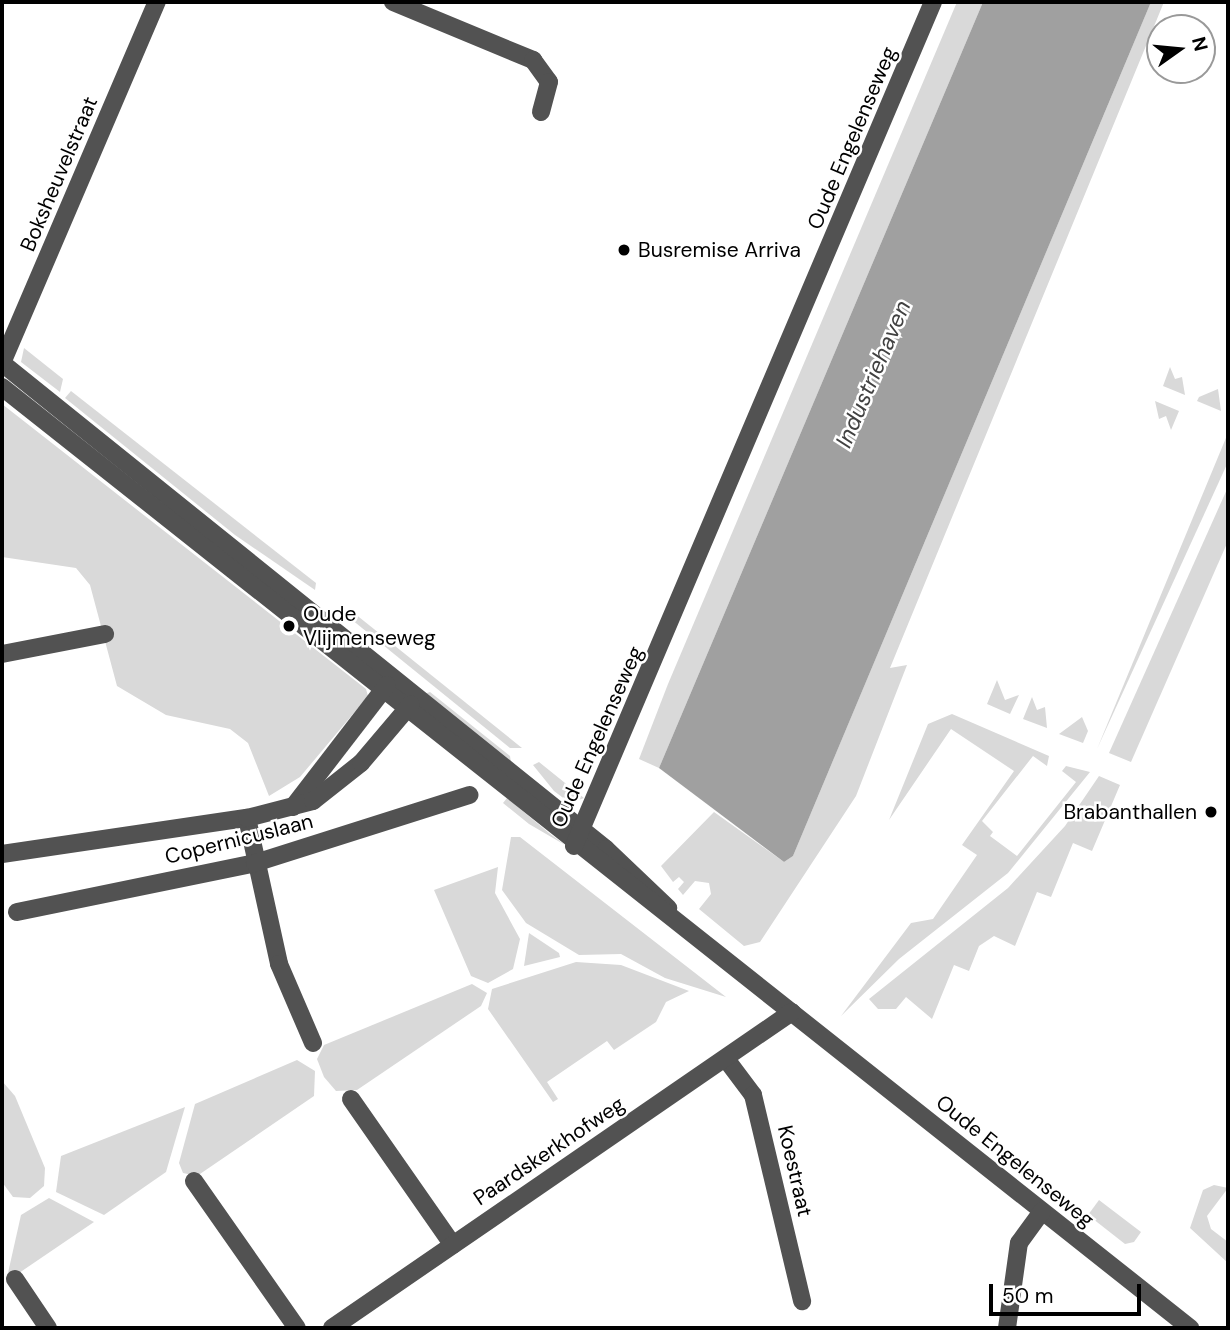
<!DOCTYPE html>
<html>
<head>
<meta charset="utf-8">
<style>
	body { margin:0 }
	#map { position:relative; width:1230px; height:1330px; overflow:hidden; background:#fff; font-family:"DM Sans",sans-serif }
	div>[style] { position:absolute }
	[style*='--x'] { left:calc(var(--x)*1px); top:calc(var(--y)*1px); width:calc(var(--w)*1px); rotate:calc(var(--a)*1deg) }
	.green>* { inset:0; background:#d9d9d9 }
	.water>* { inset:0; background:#a0a0a0 }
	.minor>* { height:18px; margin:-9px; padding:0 9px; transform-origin:9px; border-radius:9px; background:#525252 }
	.dots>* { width:19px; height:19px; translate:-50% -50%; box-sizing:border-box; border:4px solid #fff; border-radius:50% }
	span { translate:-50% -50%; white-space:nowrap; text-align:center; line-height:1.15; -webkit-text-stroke:5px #fff; paint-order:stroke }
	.street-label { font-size:21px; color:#000 }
	.poi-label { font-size:21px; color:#000 }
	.left { translate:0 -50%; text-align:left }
	.right { translate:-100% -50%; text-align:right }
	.water-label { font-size:23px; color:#414141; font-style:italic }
	.frame { position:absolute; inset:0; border:4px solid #000; pointer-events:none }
	.north { position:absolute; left:1146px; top:14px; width:70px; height:70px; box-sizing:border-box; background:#fff; border:2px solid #999; border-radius:50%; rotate:75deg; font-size:19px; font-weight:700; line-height:28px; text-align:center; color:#000 }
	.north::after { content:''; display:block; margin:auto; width:24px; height:32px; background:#000; clip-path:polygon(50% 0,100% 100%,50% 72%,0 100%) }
	.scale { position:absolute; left:989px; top:1284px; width:152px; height:32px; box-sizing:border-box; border:4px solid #000; border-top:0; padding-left:9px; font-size:21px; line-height:24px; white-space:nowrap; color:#000; -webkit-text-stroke:5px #fff; paint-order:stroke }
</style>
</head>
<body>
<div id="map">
	<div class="green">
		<i style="clip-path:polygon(957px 2px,983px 2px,659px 768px,639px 759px,668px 684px)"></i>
		<i style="clip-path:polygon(1151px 2px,1164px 2px,890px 668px,907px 665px,856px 796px,760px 942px,744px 946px,699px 909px,711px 894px,709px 883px,695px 881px,683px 895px,678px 889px,684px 882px,679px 877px,673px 882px,661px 866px,714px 812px,784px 862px,793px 856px)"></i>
		<i style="clip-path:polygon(24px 348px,63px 379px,60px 392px,21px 362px)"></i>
		<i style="clip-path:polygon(1170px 367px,1175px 379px,1182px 377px,1185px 395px,1163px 386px)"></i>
		<i style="clip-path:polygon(1218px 389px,1221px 411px,1197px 401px,1199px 397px)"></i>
		<i style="clip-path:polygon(71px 391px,316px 583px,315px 590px,235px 535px,65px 398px)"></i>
		<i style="clip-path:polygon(1155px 401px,1179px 411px,1171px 430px,1166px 416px,1159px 419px)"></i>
		<i style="clip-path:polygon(2px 404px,366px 689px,368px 696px,300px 777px,269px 796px,248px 743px,230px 729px,166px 715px,117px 686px,90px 585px,76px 568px,2px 557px)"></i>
		<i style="clip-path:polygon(1228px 433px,1228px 462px,1097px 749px)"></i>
		<i style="clip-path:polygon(1228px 487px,1228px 541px,1131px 762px,1109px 753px)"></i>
		<i style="clip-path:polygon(349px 609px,522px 748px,510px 748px,346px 615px)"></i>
		<i style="clip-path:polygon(997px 680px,1005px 700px,1019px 695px,1010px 714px,987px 704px)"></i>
		<i style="clip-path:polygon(430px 692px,510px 756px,511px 762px,424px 694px)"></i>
		<i style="clip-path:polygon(1032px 697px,1037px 710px,1045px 707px,1047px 728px,1023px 719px)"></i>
		<i style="clip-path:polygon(952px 714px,1049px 756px,1047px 766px,1033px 756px,982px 821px,993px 832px,990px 836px,1017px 856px,1076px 782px,1062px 771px,1066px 766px,1090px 772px,1008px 873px,899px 959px,841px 1016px,911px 923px,933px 919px,977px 855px,962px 845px,1014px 771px,951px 729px,889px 820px,928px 724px)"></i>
		<i style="clip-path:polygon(1082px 717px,1088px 731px,1083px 743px,1059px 734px)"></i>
		<i style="clip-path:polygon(539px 762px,575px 791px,584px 798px,570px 803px,554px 791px,533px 765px)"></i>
		<i style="clip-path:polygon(1099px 776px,1120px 785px,1092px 851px,1073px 843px,1051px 897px,1037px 892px,1015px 946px,994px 936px,979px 946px,969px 971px,954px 965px,932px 1019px,906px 997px,896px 1009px,878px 1009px,869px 999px,1008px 888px,1065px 826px)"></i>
		<i style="clip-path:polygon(507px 798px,549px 833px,565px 845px,529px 824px,503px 803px)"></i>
		<i style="clip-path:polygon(511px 837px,520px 837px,726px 997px,665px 978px,621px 954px,579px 955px,526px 923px,502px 890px)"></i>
		<i style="clip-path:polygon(498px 867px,495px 893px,520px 939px,513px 969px,488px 983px,471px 976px,434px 890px)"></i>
		<i style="clip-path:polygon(529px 933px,559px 953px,560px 957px,524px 966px)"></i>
		<i style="clip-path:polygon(576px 962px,621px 965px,689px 991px,666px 1002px,656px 1022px,614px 1050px,607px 1041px,547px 1082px,558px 1099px,553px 1102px,488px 1009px,492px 989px)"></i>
		<i style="clip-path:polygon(472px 984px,487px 993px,481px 1006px,357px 1090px,336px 1091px,324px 1077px,317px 1059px,324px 1045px)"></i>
		<i style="clip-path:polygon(297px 1060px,315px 1071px,314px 1096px,197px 1176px,183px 1173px,179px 1163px,195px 1104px)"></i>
		<i style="clip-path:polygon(2px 1081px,15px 1096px,45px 1168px,44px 1186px,30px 1198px,13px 1197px,2px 1182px)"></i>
		<i style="clip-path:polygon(185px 1107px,166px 1172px,104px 1215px,56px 1192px,61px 1156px)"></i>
		<i style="clip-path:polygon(1214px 1185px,1228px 1188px,1207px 1216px,1211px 1229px,1228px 1242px,1228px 1263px,1190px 1228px,1203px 1190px)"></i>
		<i style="clip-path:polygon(49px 1198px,94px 1222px,19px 1273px,8px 1273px,21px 1215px)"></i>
		<i style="clip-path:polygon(1099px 1200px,1141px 1232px,1134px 1242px,1125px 1244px,1088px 1215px)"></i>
	</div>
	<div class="water">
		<i style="clip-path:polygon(983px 2px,1151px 2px,793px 856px,784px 862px,659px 768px)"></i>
	</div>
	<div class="minor">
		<i style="--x:393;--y:2;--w:152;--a:22.5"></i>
		<i style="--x:533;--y:60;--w:27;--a:54"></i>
		<i style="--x:549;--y:82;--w:31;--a:105"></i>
		<i style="--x:2;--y:363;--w:775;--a:38.82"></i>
		<i style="--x:606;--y:849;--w:86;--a:43.6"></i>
		<i style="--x:2;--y:363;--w:393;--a:-66.8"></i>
		<i style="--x:2;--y:387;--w:1516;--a:38.38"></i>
		<i style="--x:2;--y:654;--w:105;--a:-11"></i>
		<i style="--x:293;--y:807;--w:154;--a:-52.4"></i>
		<i style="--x:247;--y:818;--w:149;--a:77.6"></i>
		<i style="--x:279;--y:964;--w:86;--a:66.7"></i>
		<i style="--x:574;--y:846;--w:917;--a:-66.96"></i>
		<i style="--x:2;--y:854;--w:248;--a:-8.4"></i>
		<i style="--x:247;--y:818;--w:68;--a:-14.4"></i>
		<i style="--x:313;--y:801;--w:61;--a:-38.4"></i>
		<i style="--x:361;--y:763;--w:77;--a:-49.7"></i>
		<i style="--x:17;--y:912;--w:243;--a:-11.6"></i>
		<i style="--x:255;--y:863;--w:225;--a:-17.6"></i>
		<i style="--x:726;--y:1059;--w:45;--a:53.1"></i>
		<i style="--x:753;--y:1095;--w:212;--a:76.6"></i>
		<i style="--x:351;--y:1099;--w:178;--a:55.1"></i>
		<i style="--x:194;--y:1181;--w:179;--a:55"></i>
		<i style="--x:15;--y:1279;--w:59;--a:56"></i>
		<i style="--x:332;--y:1328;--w:558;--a:-34.49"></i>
		<i style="--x:1007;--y:1328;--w:86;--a:-82"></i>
		<i style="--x:1019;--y:1243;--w:39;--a:-54"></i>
	</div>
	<div class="dots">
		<i style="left:624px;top:250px;background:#000"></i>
		<i style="left:289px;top:626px;background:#000"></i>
		<i style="left:1211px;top:812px;background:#000"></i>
	</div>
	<div class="street-label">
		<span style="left:852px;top:138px;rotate:-67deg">Oude Engelenseweg</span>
		<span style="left:59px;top:174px;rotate:-67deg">Boksheuvelstraat</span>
		<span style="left:597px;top:737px;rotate:-66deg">Oude Engelenseweg</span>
		<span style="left:239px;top:839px;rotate:-14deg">Copernicuslaan</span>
		<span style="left:549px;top:1151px;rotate:-34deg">Paardskerkhofweg</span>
		<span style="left:1015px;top:1161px;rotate:39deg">Oude Engelenseweg</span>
		<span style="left:795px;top:1171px;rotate:77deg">Koestraat</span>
	</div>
	<div class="poi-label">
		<span class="left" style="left:638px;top:250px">Busremise Arriva</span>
		<span class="left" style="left:303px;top:626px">Oude<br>Vlijmenseweg</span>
		<span class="right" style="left:1197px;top:812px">Brabanthallen</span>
	</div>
	<div class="water-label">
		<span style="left:873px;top:374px;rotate:-67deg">Industriehaven</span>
	</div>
	<div class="frame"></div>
	<div class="north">N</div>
	<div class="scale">50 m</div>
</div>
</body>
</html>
